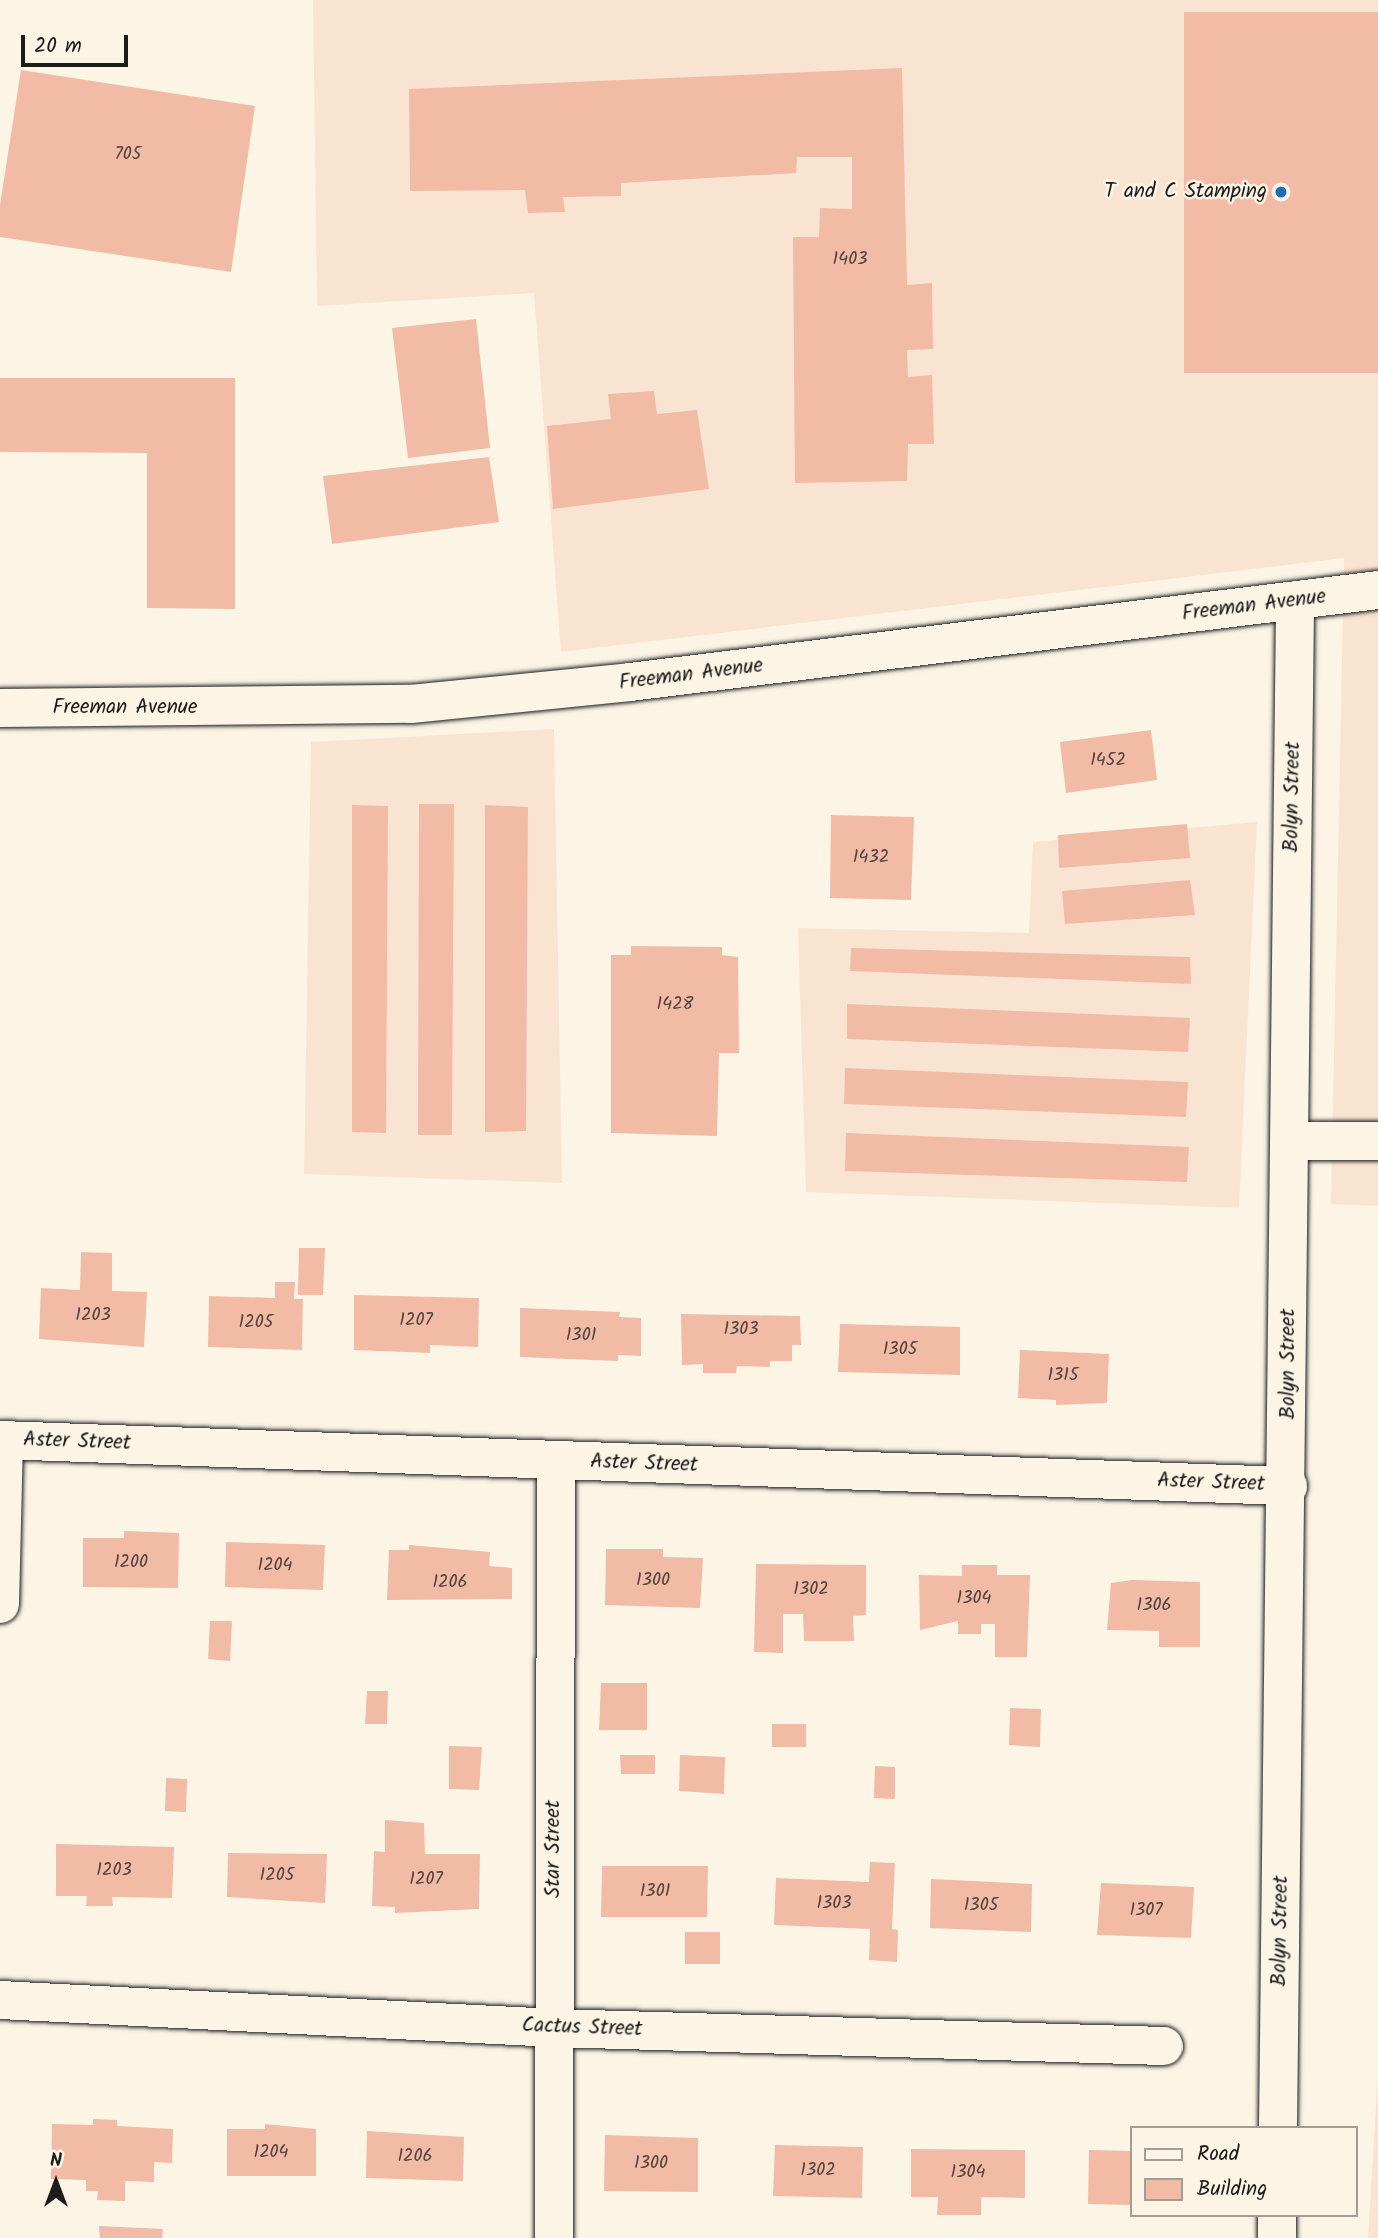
<!DOCTYPE html>
<html>
<head>
<meta charset="utf-8">
<style>
	body { margin:0 }
	#map { position:relative; width:1378px; height:2238px; overflow:hidden; background:#fcf5e5; font-family:Kalam,sans-serif }
	div>[style] { position:absolute }
	[style*='--x'] { left:calc(var(--x)*1px); top:calc(var(--y)*1px); width:calc(var(--w)*1px); rotate:calc(var(--a)*1deg) }
	.built>* { inset:0; background:#f9e4d2 }
	.building>* { inset:0; background:#f2bba6 }
	.roads { filter:drop-shadow(0 0 2px #1c1c1c) drop-shadow(0 0 2px #1c1c1c) }
	.minor>* { height:38px; margin:-19px; padding:0 19px; transform-origin:19px; border-radius:19px; background:#fcf5e5 }
	.dots>* { width:19px; height:19px; translate:-50% -50%; box-sizing:border-box; border:4px solid #fcf5e5; border-radius:50% }
	span { translate:-50% -50%; white-space:nowrap; text-align:center; line-height:1.15; -webkit-text-stroke:5px #fcf5e5; paint-order:stroke }
	.number-label { font-size:18px; color:#52443e }
	.number-label span { -webkit-text-stroke-width:0 }
	.poi-label { font-size:21px; color:#1c1c1c }
	.right { translate:-100% -50%; text-align:right }
	.street-label { font-size:21px; color:#1c1c1c }
	.legend { position:absolute; left:1130px; top:2126px; width:228px; height:91px; box-sizing:border-box; background:#fcf5e5; border:2px solid #a29e95; margin:0; padding:9px 12px; list-style:none; font-size:21px; color:#1c1c1c }
	.legend li { display:flex; align-items:center; gap:14px; height:35px }
	.legend b { width:35px; border:2px solid #a29e95 }
	.north { position:absolute; left:21px; top:2147px; width:70px; height:70px; -webkit-text-stroke:5px #fcf5e5; paint-order:stroke; rotate:0deg; font-size:19px; font-weight:700; line-height:28px; text-align:center; color:#1c1c1c }
	.north::after { content:''; display:block; margin:auto; width:24px; height:32px; background:#1c1c1c; clip-path:polygon(50% 0,100% 100%,50% 72%,0 100%) }
	.scale { position:absolute; left:21px; top:35px; width:107px; height:32px; box-sizing:border-box; border:4px solid #1c1c1c; border-top:0; padding-left:9px; font-size:21px; line-height:24px; white-space:nowrap; color:#1c1c1c; -webkit-text-stroke:5px #fcf5e5; paint-order:stroke }
</style>
</head>
<body>
<div id="map">
	<div class="built">
		<i style="clip-path:polygon(313px 0,1378px 0,1378px 1206px,1331px 1204px,1344px 558px,561px 652px,534px 293px,317px 306px)"></i>
		<i style="clip-path:polygon(554px 729px,562px 1183px,304px 1174px,311px 742px)"></i>
		<i style="clip-path:polygon(1257px 822px,1239px 1208px,806px 1192px,798px 928px,1029px 933px,1033px 842px)"></i>
		<i style="clip-path:polygon(1378px 2073px,1378px 2238px,1368px 2238px)"></i>
	</div>
	<div class="building">
		<i style="clip-path:polygon(1184px 12px,1378px 12px,1378px 373px,1184px 373px)"></i>
		<i style="clip-path:polygon(902px 68px,907px 285px,932px 283px,933px 349px,907px 350px,908px 377px,932px 375px,934px 444px,908px 444px,907px 481px,795px 483px,793px 237px,819px 237px,820px 208px,852px 209px,852px 157px,797px 157px,796px 173px,621px 183px,621px 196px,563px 197px,565px 212px,528px 213px,525px 190px,410px 191px,409px 89px)"></i>
		<i style="clip-path:polygon(21px 70px,255px 106px,231px 272px,0 237px,0 205px)"></i>
		<i style="clip-path:polygon(476px 319px,490px 448px,408px 458px,392px 328px)"></i>
		<i style="clip-path:polygon(0 378px,235px 378px,235px 609px,147px 608px,147px 453px,0 452px)"></i>
		<i style="clip-path:polygon(654px 391px,657px 414px,697px 410px,709px 489px,553px 509px,547px 426px,611px 419px,608px 394px)"></i>
		<i style="clip-path:polygon(489px 457px,499px 522px,332px 544px,323px 476px)"></i>
		<i style="clip-path:polygon(1151px 730px,1157px 780px,1066px 793px,1060px 742px)"></i>
		<i style="clip-path:polygon(419px 804px,454px 804px,452px 1135px,418px 1135px)"></i>
		<i style="clip-path:polygon(352px 805px,388px 806px,386px 1133px,352px 1132px)"></i>
		<i style="clip-path:polygon(485px 805px,528px 807px,526px 1131px,485px 1132px)"></i>
		<i style="clip-path:polygon(831px 815px,914px 817px,911px 900px,830px 898px)"></i>
		<i style="clip-path:polygon(1187px 824px,1190px 858px,1059px 868px,1058px 835px)"></i>
		<i style="clip-path:polygon(1190px 880px,1195px 915px,1065px 924px,1062px 891px)"></i>
		<i style="clip-path:polygon(631px 946px,722px 947px,722px 955px,738px 957px,739px 1053px,719px 1053px,717px 1136px,611px 1133px,611px 955px,631px 955px)"></i>
		<i style="clip-path:polygon(851px 948px,1190px 957px,1191px 984px,850px 971px)"></i>
		<i style="clip-path:polygon(847px 1004px,1190px 1018px,1188px 1052px,847px 1039px)"></i>
		<i style="clip-path:polygon(845px 1068px,1188px 1082px,1186px 1117px,844px 1104px)"></i>
		<i style="clip-path:polygon(846px 1133px,1189px 1147px,1187px 1182px,845px 1171px)"></i>
		<i style="clip-path:polygon(299px 1248px,325px 1248px,323px 1295px,298px 1295px)"></i>
		<i style="clip-path:polygon(81px 1252px,112px 1253px,112px 1291px,147px 1292px,144px 1347px,39px 1339px,41px 1288px,80px 1290px)"></i>
		<i style="clip-path:polygon(275px 1282px,295px 1282px,294px 1299px,303px 1299px,302px 1350px,208px 1347px,209px 1296px,275px 1298px)"></i>
		<i style="clip-path:polygon(354px 1295px,479px 1298px,478px 1347px,430px 1345px,430px 1353px,354px 1350px)"></i>
		<i style="clip-path:polygon(520px 1308px,620px 1312px,619px 1317px,641px 1318px,641px 1356px,618px 1355px,618px 1361px,520px 1357px)"></i>
		<i style="clip-path:polygon(681px 1314px,800px 1316px,801px 1345px,792px 1345px,792px 1361px,770px 1361px,770px 1367px,737px 1366px,736px 1373px,703px 1373px,703px 1364px,682px 1365px)"></i>
		<i style="clip-path:polygon(840px 1324px,960px 1327px,960px 1375px,838px 1372px)"></i>
		<i style="clip-path:polygon(1020px 1350px,1109px 1354px,1107px 1403px,1056px 1405px,1056px 1400px,1018px 1398px)"></i>
		<i style="clip-path:polygon(124px 1531px,179px 1533px,178px 1588px,83px 1587px,83px 1538px,124px 1538px)"></i>
		<i style="clip-path:polygon(226px 1542px,325px 1545px,323px 1590px,225px 1587px)"></i>
		<i style="clip-path:polygon(409px 1545px,490px 1552px,489px 1566px,512px 1568px,512px 1599px,387px 1600px,389px 1550px,409px 1550px)"></i>
		<i style="clip-path:polygon(606px 1549px,663px 1549px,663px 1557px,703px 1558px,700px 1608px,605px 1605px)"></i>
		<i style="clip-path:polygon(756px 1564px,866px 1565px,866px 1615px,853px 1616px,854px 1641px,804px 1641px,803px 1614px,783px 1614px,783px 1653px,754px 1652px)"></i>
		<i style="clip-path:polygon(962px 1565px,997px 1565px,997px 1575px,1030px 1575px,1027px 1657px,995px 1657px,995px 1624px,981px 1624px,981px 1634px,958px 1634px,958px 1621px,920px 1630px,919px 1575px,962px 1576px)"></i>
		<i style="clip-path:polygon(1132px 1580px,1200px 1582px,1200px 1647px,1159px 1647px,1159px 1631px,1107px 1630px,1111px 1583px)"></i>
		<i style="clip-path:polygon(210px 1621px,232px 1621px,230px 1661px,208px 1659px)"></i>
		<i style="clip-path:polygon(601px 1683px,647px 1683px,647px 1730px,599px 1730px)"></i>
		<i style="clip-path:polygon(367px 1691px,388px 1691px,387px 1724px,365px 1724px)"></i>
		<i style="clip-path:polygon(1010px 1708px,1041px 1709px,1040px 1747px,1009px 1745px)"></i>
		<i style="clip-path:polygon(772px 1724px,806px 1724px,806px 1747px,772px 1747px)"></i>
		<i style="clip-path:polygon(449px 1746px,482px 1747px,479px 1790px,449px 1789px)"></i>
		<i style="clip-path:polygon(620px 1755px,655px 1755px,655px 1774px,621px 1774px)"></i>
		<i style="clip-path:polygon(680px 1755px,725px 1757px,724px 1794px,679px 1791px)"></i>
		<i style="clip-path:polygon(875px 1766px,895px 1767px,895px 1799px,874px 1798px)"></i>
		<i style="clip-path:polygon(166px 1778px,187px 1779px,186px 1812px,165px 1811px)"></i>
		<i style="clip-path:polygon(385px 1820px,424px 1823px,425px 1854px,480px 1854px,479px 1909px,395px 1913px,395px 1907px,372px 1906px,374px 1851px,385px 1852px)"></i>
		<i style="clip-path:polygon(56px 1844px,174px 1847px,172px 1898px,112px 1897px,113px 1906px,86px 1906px,87px 1896px,56px 1896px)"></i>
		<i style="clip-path:polygon(228px 1853px,327px 1854px,325px 1903px,227px 1897px)"></i>
		<i style="clip-path:polygon(870px 1862px,895px 1863px,892px 1929px,898px 1930px,897px 1962px,869px 1960px,870px 1929px,774px 1925px,776px 1878px,869px 1882px)"></i>
		<i style="clip-path:polygon(602px 1866px,708px 1866px,707px 1917px,601px 1917px)"></i>
		<i style="clip-path:polygon(931px 1879px,1032px 1884px,1031px 1932px,930px 1928px)"></i>
		<i style="clip-path:polygon(1101px 1883px,1194px 1887px,1191px 1938px,1097px 1935px)"></i>
		<i style="clip-path:polygon(685px 1932px,720px 1932px,720px 1964px,685px 1964px)"></i>
		<i style="clip-path:polygon(93px 2119px,117px 2120px,117px 2126px,173px 2129px,172px 2163px,154px 2162px,154px 2182px,125px 2181px,125px 2201px,97px 2200px,98px 2191px,86px 2191px,86px 2180px,51px 2179px,52px 2124px,93px 2125px)"></i>
		<i style="clip-path:polygon(265px 2124px,316px 2129px,316px 2176px,227px 2176px,227px 2129px,265px 2129px)"></i>
		<i style="clip-path:polygon(367px 2131px,464px 2137px,463px 2181px,366px 2178px)"></i>
		<i style="clip-path:polygon(605px 2135px,698px 2138px,698px 2192px,604px 2191px)"></i>
		<i style="clip-path:polygon(775px 2145px,863px 2147px,862px 2198px,773px 2196px)"></i>
		<i style="clip-path:polygon(911px 2149px,1025px 2150px,1025px 2198px,981px 2197px,981px 2215px,937px 2215px,938px 2197px,911px 2197px)"></i>
		<i style="clip-path:polygon(1089px 2150px,1131px 2151px,1131px 2205px,1088px 2204px)"></i>
		<i style="clip-path:polygon(99px 2226px,163px 2229px,162px 2238px,100px 2238px)"></i>
	</div>
	<div class="roads">
		<div class="minor">
			<i style="--x:0;--y:708;--w:411;--a:-0.6"></i>
			<i style="--x:411;--y:704;--w:220;--a:-5.7"></i>
			<i style="--x:630;--y:682;--w:754;--a:-7.01"></i>
			<i style="--x:1290;--y:1141;--w:88;--a:0"></i>
			<i style="--x:0;--y:1440;--w:1289;--a:2.05"></i>
			<i style="--x:0;--y:1604;--w:164;--a:-88.6"></i>
			<i style="--x:0;--y:2000;--w:555;--a:2.89"></i>
			<i style="--x:554;--y:2028;--w:610;--a:1.69"></i>
			<i style="--x:1278;--y:2128;--w:1527;--a:-89.36"></i>
			<i style="--x:554;--y:2238;--w:777;--a:-89.85"></i>
			<i style="--x:1277;--y:2238;--w:23;--a:-90"></i>
		</div>
	</div>
	<div class="dots">
		<i style="left:1281px;top:192px;background:#1f6fb2"></i>
	</div>
	<div class="number-label">
		<span style="left:128px;top:155px">705</span>
		<span style="left:850px;top:260px">1403</span>
		<span style="left:1108px;top:761px">1452</span>
		<span style="left:871px;top:858px">1432</span>
		<span style="left:675px;top:1005px">1428</span>
		<span style="left:93px;top:1316px">1203</span>
		<span style="left:416px;top:1321px">1207</span>
		<span style="left:256px;top:1323px">1205</span>
		<span style="left:741px;top:1330px">1303</span>
		<span style="left:581px;top:1336px">1301</span>
		<span style="left:900px;top:1350px">1305</span>
		<span style="left:1063px;top:1376px">1315</span>
		<span style="left:131px;top:1563px">1200</span>
		<span style="left:275px;top:1566px">1204</span>
		<span style="left:653px;top:1581px">1300</span>
		<span style="left:450px;top:1583px">1206</span>
		<span style="left:811px;top:1590px">1302</span>
		<span style="left:974px;top:1599px">1304</span>
		<span style="left:1154px;top:1606px">1306</span>
		<span style="left:114px;top:1871px">1203</span>
		<span style="left:277px;top:1876px">1205</span>
		<span style="left:426px;top:1880px">1207</span>
		<span style="left:655px;top:1892px">1301</span>
		<span style="left:834px;top:1904px">1303</span>
		<span style="left:981px;top:1906px">1305</span>
		<span style="left:1146px;top:1911px">1307</span>
		<span style="left:271px;top:2153px">1204</span>
		<span style="left:415px;top:2157px">1206</span>
		<span style="left:651px;top:2164px">1300</span>
		<span style="left:818px;top:2171px">1302</span>
		<span style="left:968px;top:2173px">1304</span>
	</div>
	<div class="poi-label">
		<span class="right" style="left:1267px;top:192px">T and C Stamping</span>
	</div>
	<div class="street-label">
		<span style="left:1254px;top:606px;rotate:-7deg">Freeman Avenue</span>
		<span style="left:691px;top:675px;rotate:-7deg">Freeman Avenue</span>
		<span style="left:125px;top:708px">Freeman Avenue</span>
		<span style="left:1293px;top:797px;rotate:-89deg">Bolyn Street</span>
		<span style="left:1289px;top:1364px;rotate:-90deg">Bolyn Street</span>
		<span style="left:77px;top:1442px;rotate:2deg">Aster Street</span>
		<span style="left:644px;top:1464px;rotate:2deg">Aster Street</span>
		<span style="left:1211px;top:1483px;rotate:2deg">Aster Street</span>
		<span style="left:554px;top:1849px;rotate:-90deg">Star Street</span>
		<span style="left:1281px;top:1931px;rotate:-89deg">Bolyn Street</span>
		<span style="left:582px;top:2028px;rotate:2deg">Cactus Street</span>
	</div>
	<ul class="legend">
	<li><b style="height:9px;background:#fcf5e5"></b>Road</li>
	<li><b style="height:19px;background:#f2bba6"></b>Building</li>
	</ul>
	<div class="north">N</div>
	<div class="scale">20 m</div>
</div>
</body>
</html>
